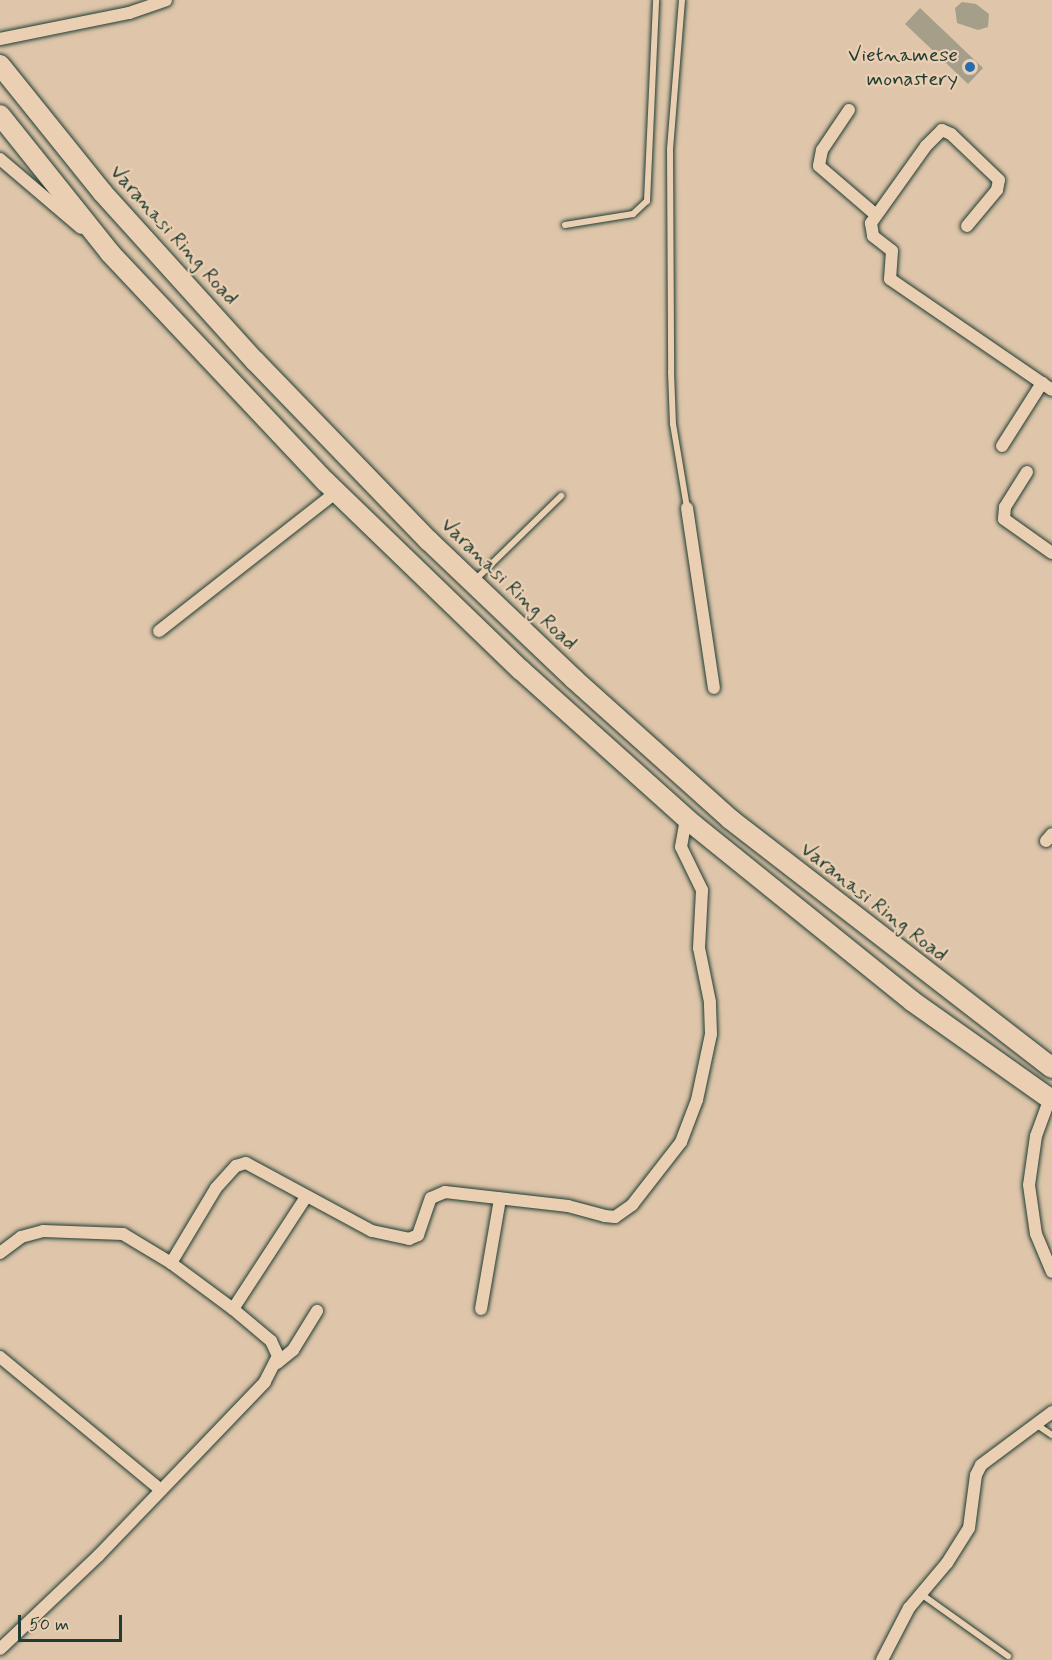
<!DOCTYPE html>
<html>
<head>
<meta charset="utf-8">
<style>
	body { margin:0 }
	#map { position:relative; width:1052px; height:1660px; overflow:hidden; background:#dfc6aa; font-family:Mynerve,sans-serif }
	div>[style] { position:absolute }
	[style*='--x'] { left:calc(var(--x)*1px); top:calc(var(--y)*1px); width:calc(var(--w)*1px); rotate:calc(var(--a)*1deg) }
	.building>* { inset:0; background:#a59e88 }
	.roads { filter:drop-shadow(0 0 2px #1f3d34) drop-shadow(0 0 2px #1f3d34) }
	.service>* { height:6px; margin:-3px; padding:0 3px; transform-origin:3px; border-radius:3px; background:#ebcfb2 }
	.minor>* { height:12px; margin:-6px; padding:0 6px; transform-origin:6px; border-radius:6px; background:#ebcfb2 }
	.trunk>* { height:20px; margin:-10px; padding:0 10px; transform-origin:10px; border-radius:10px; background:#ebcfb2 }
	.dots>* { width:16px; height:16px; translate:-50% -50%; box-sizing:border-box; border:3px solid #ebcfb2; border-radius:50% }
	span { translate:-50% -50%; white-space:nowrap; text-align:center; line-height:1.15; -webkit-text-stroke:4.5px #ebcfb2; paint-order:stroke }
	.poi-label { font-size:21px; color:#1f3d34 }
	.right { translate:-100% -50%; text-align:right }
	.street-label { font-size:21px; color:#1f3d34 }
	.scale { position:absolute; left:18px; top:1615px; width:104px; height:27px; box-sizing:border-box; border:3px solid #1f3d34; border-top:0; padding-left:8px; font-size:18px; line-height:21px; white-space:nowrap; color:#1f3d34; -webkit-text-stroke:4px #ebcfb2; paint-order:stroke }
</style>
</head>
<body>
<div id="map">
	<div class="building">
		<i style="clip-path:polygon(962px 2px,976px 4px,989px 14px,988px 27px,978px 30px,957px 23px,955px 8px)"></i>
		<i style="clip-path:polygon(920px 8px,983px 68px,968px 84px,905px 24px)"></i>
	</div>
	<div class="roads">
		<div class="service">
			<i style="--x:682;--y:0;--w:149;--a:94.6"></i>
			<i style="--x:670;--y:149;--w:223;--a:89.7"></i>
			<i style="--x:671;--y:372;--w:52;--a:87.8"></i>
			<i style="--x:673;--y:424;--w:85;--a:80.5"></i>
			<i style="--x:565;--y:225;--w:69;--a:-9.2"></i>
			<i style="--x:633;--y:214;--w:19;--a:-43"></i>
			<i style="--x:647;--y:201;--w:201;--a:-87.4"></i>
			<i style="--x:474;--y:581;--w:122;--a:-44.3"></i>
			<i style="--x:1037;--y:1425;--w:18;--a:34"></i>
			<i style="--x:921;--y:1594;--w:107;--a:35.5"></i>
		</div>
		<div class="minor">
			<i style="--x:0;--y:39;--w:132;--a:-11.4"></i>
			<i style="--x:129;--y:13;--w:39;--a:-19"></i>
			<i style="--x:849;--y:110;--w:48;--a:124"></i>
			<i style="--x:822;--y:150;--w:16;--a:101"></i>
			<i style="--x:819;--y:166;--w:75;--a:40.7"></i>
			<i style="--x:0;--y:159;--w:106;--a:40.4"></i>
			<i style="--x:967;--y:226;--w:47;--a:-50.2"></i>
			<i style="--x:997;--y:190;--w:10;--a:-79"></i>
			<i style="--x:999;--y:180;--w:66;--a:-136.2"></i>
			<i style="--x:951;--y:134;--w:10;--a:-156"></i>
			<i style="--x:942;--y:130;--w:23;--a:135"></i>
			<i style="--x:926;--y:146;--w:95;--a:125.5"></i>
			<i style="--x:871;--y:223;--w:13;--a:81"></i>
			<i style="--x:873;--y:236;--w:24;--a:38"></i>
			<i style="--x:892;--y:251;--w:28;--a:94"></i>
			<i style="--x:890;--y:279;--w:196;--a:34.4"></i>
			<i style="--x:1002;--y:446;--w:75;--a:-57.6"></i>
			<i style="--x:1027;--y:472;--w:41;--a:122.2"></i>
			<i style="--x:1005;--y:507;--w:12;--a:95"></i>
			<i style="--x:1004;--y:519;--w:59;--a:35.3"></i>
			<i style="--x:687;--y:508;--w:182;--a:81.5"></i>
			<i style="--x:159;--y:631;--w:225;--a:-38.1"></i>
			<i style="--x:1046;--y:841;--w:9;--a:-49"></i>
			<i style="--x:1050;--y:1098;--w:40;--a:110.2"></i>
			<i style="--x:1036;--y:1136;--w:49;--a:98.1"></i>
			<i style="--x:1029;--y:1185;--w:49;--a:81.9"></i>
			<i style="--x:1036;--y:1234;--w:41;--a:67.2"></i>
			<i style="--x:0;--y:1253;--w:26;--a:-37"></i>
			<i style="--x:21;--y:1237;--w:23;--a:-15"></i>
			<i style="--x:43;--y:1231;--w:80;--a:2.1"></i>
			<i style="--x:123;--y:1234;--w:56;--a:31.1"></i>
			<i style="--x:171;--y:1263;--w:77;--a:36.6"></i>
			<i style="--x:233;--y:1309;--w:50;--a:40.1"></i>
			<i style="--x:271;--y:1341;--w:17;--a:65"></i>
			<i style="--x:278;--y:1356;--w:29;--a:117"></i>
			<i style="--x:265;--y:1382;--w:241;--a:133.8"></i>
			<i style="--x:98;--y:1556;--w:135;--a:136.5"></i>
			<i style="--x:171;--y:1263;--w:87;--a:-59"></i>
			<i style="--x:216;--y:1188;--w:30;--a:-48"></i>
			<i style="--x:236;--y:1166;--w:10;--a:-17"></i>
			<i style="--x:246;--y:1163;--w:143;--a:28.4"></i>
			<i style="--x:372;--y:1231;--w:38;--a:12"></i>
			<i style="--x:409;--y:1239;--w:10;--a:-24"></i>
			<i style="--x:418;--y:1235;--w:39;--a:-71"></i>
			<i style="--x:431;--y:1198;--w:15;--a:-23"></i>
			<i style="--x:445;--y:1192;--w:124;--a:6.5"></i>
			<i style="--x:568;--y:1206;--w:38;--a:15"></i>
			<i style="--x:605;--y:1216;--w:10;--a:6"></i>
			<i style="--x:615;--y:1217;--w:21;--a:-35"></i>
			<i style="--x:632;--y:1205;--w:80;--a:-52.1"></i>
			<i style="--x:681;--y:1142;--w:45;--a:-69.1"></i>
			<i style="--x:697;--y:1100;--w:67;--a:-78"></i>
			<i style="--x:711;--y:1034;--w:32;--a:-92"></i>
			<i style="--x:710;--y:1002;--w:55;--a:-101.5"></i>
			<i style="--x:699;--y:948;--w:58;--a:-87"></i>
			<i style="--x:702;--y:890;--w:48;--a:-116"></i>
			<i style="--x:681;--y:847;--w:29;--a:-80"></i>
			<i style="--x:233;--y:1309;--w:134;--a:-56.9"></i>
			<i style="--x:481;--y:1309;--w:112;--a:-80.2"></i>
			<i style="--x:0;--y:1357;--w:209;--a:39.6"></i>
			<i style="--x:277;--y:1363;--w:21;--a:-39"></i>
			<i style="--x:293;--y:1350;--w:46;--a:-58.4"></i>
			<i style="--x:882;--y:1660;--w:59;--a:-62.6"></i>
			<i style="--x:909;--y:1608;--w:59;--a:-49.8"></i>
			<i style="--x:947;--y:1563;--w:41;--a:-57.8"></i>
			<i style="--x:969;--y:1528;--w:53;--a:-82.5"></i>
			<i style="--x:976;--y:1475;--w:11;--a:-63"></i>
			<i style="--x:981;--y:1465;--w:89;--a:-36.7"></i>
		</div>
		<div class="trunk">
			<i style="--x:0;--y:65;--w:164;--a:51.2"></i>
			<i style="--x:103;--y:193;--w:227;--a:47.9"></i>
			<i style="--x:255;--y:361;--w:250;--a:46"></i>
			<i style="--x:429;--y:541;--w:200;--a:43.6"></i>
			<i style="--x:574;--y:679;--w:210;--a:41.9"></i>
			<i style="--x:730;--y:819;--w:407;--a:37.7"></i>
			<i style="--x:0;--y:115;--w:176;--a:51.4"></i>
			<i style="--x:110;--y:253;--w:315;--a:46.7"></i>
			<i style="--x:326;--y:482;--w:271;--a:44"></i>
			<i style="--x:521;--y:670;--w:232;--a:41.9"></i>
			<i style="--x:694;--y:825;--w:280;--a:38.9"></i>
			<i style="--x:912;--y:1001;--w:171;--a:35.3"></i>
		</div>
	</div>
	<div class="dots">
		<i style="left:970px;top:67px;background:#1f6fb2"></i>
	</div>
	<div class="poi-label">
		<span class="right" style="left:958px;top:67px">Vietnamese<br>monastery</span>
	</div>
	<div class="street-label">
		<span style="left:174px;top:235px;rotate:48deg">Varanasi Ring Road</span>
		<span style="left:509px;top:584px;rotate:44deg">Varanasi Ring Road</span>
		<span style="left:874px;top:902px;rotate:38deg">Varanasi Ring Road</span>
	</div>
	<div class="scale">50 m</div>
</div>
</body>
</html>
